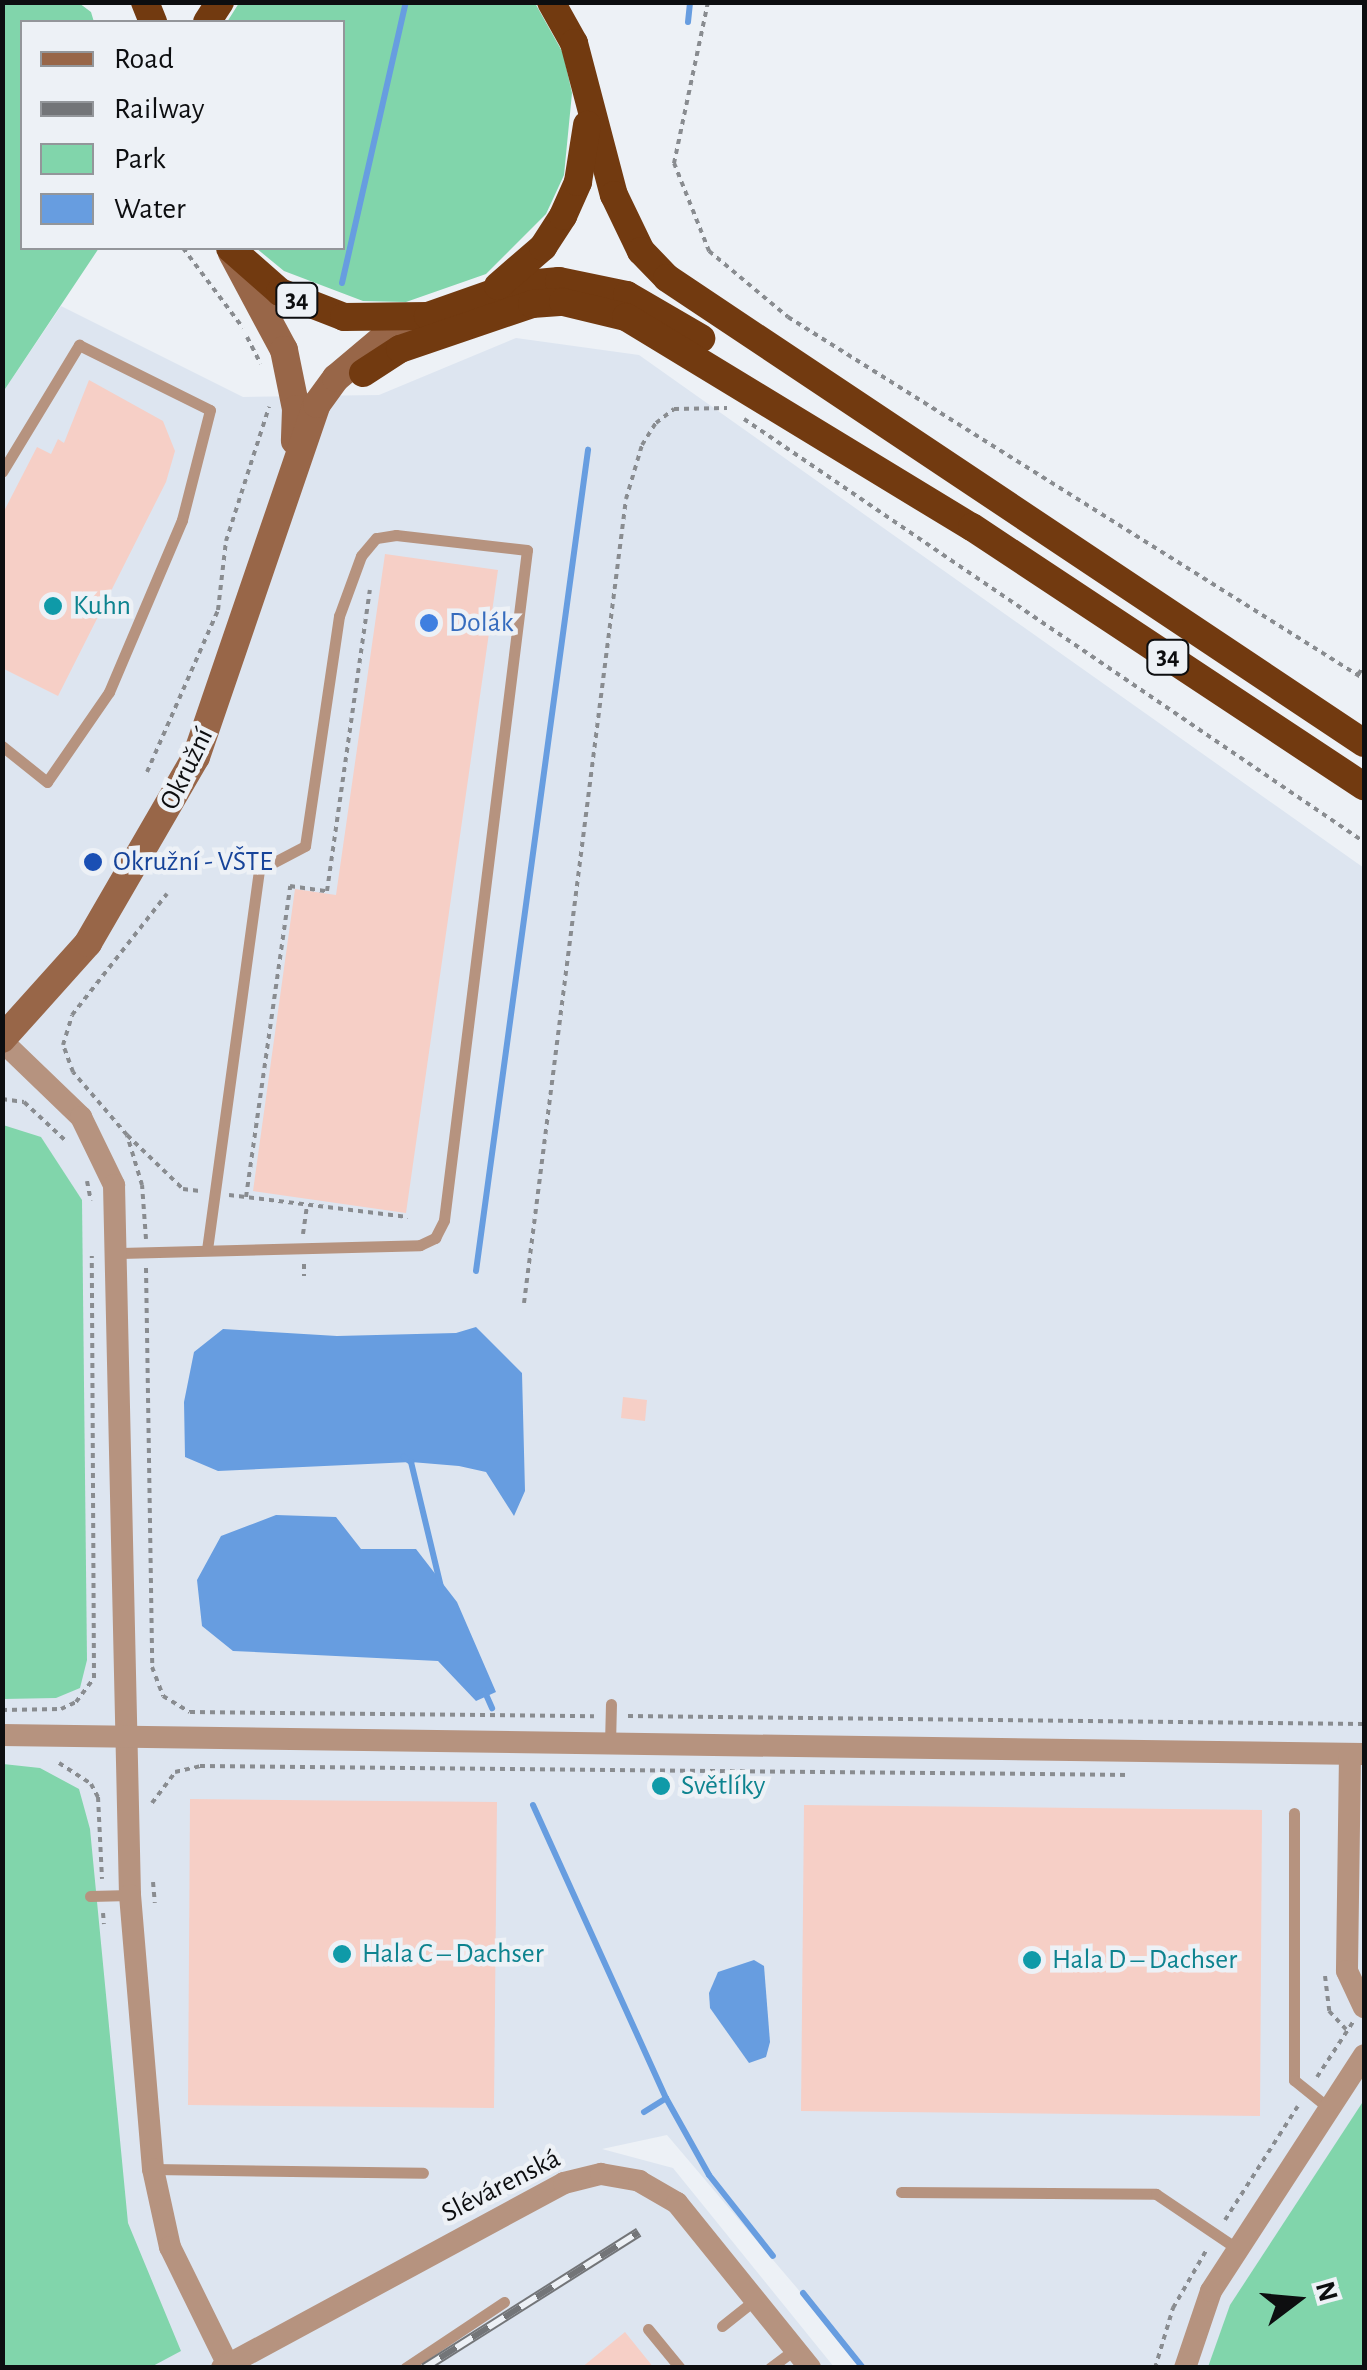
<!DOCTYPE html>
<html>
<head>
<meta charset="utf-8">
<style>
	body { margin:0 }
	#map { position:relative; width:1367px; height:2370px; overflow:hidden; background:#edf1f6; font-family:"Alegreya Sans",sans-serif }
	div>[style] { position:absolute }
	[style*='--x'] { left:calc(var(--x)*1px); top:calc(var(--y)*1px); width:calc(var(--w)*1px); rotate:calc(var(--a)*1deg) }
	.built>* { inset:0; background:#dde5f0 }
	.green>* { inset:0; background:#81d5ab }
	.water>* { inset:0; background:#679de0 }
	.stream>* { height:6px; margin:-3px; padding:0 3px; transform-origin:3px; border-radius:3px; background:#679de0 }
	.building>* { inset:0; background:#f6cfc6 }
	.path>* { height:4px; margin-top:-2px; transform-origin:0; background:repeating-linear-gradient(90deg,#898c90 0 5px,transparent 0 10px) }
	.service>* { height:11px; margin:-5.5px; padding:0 5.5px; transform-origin:5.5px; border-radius:5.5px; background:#b6937f }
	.minor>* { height:22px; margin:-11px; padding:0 11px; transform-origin:11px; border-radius:11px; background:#b6937f }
	.secondary>* { height:28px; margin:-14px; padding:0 14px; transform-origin:14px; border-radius:14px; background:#986648 }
	.trunk>* { height:28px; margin:-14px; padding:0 14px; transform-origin:14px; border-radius:14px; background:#723a10 }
	.rail>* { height:10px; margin-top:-5px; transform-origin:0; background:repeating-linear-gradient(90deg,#edf1f6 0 19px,#737578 0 38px); box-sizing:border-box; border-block:2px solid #737578 }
	.dots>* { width:28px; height:28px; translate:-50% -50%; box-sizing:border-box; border:5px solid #edf1f6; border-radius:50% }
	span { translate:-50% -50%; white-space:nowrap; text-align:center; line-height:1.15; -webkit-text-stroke:9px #edf1f6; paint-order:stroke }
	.shield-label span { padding:2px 8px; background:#edf1f6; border:2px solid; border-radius:8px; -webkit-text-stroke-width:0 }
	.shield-label { font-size:25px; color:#0d0e10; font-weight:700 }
	.culture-label { font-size:28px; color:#0d838f }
	.left { translate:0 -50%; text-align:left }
	.shop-label { font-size:28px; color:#366cbe }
	.street-label { font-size:28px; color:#0d0e10 }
	.transit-label { font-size:28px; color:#164399 }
	.frame { position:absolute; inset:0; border:5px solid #0d0e10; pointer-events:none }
	.legend { position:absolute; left:20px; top:20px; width:325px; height:230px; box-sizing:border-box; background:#edf1f6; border:2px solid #93969a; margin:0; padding:12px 18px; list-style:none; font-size:30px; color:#0d0e10 }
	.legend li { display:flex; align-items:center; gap:20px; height:50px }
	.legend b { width:50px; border:2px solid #93969a }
	.north { position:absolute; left:1247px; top:2250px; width:100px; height:100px; -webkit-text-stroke:8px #edf1f6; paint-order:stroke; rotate:74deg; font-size:28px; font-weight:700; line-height:40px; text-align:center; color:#0d0e10 }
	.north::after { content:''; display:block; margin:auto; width:35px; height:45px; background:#0d0e10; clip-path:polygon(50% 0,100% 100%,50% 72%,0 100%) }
</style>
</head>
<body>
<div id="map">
	<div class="built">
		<i style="clip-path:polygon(61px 306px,243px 397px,379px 395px,516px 338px,639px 355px,1364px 868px,1364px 2367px,864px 2367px,667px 2135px,602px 2149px,673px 2168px,834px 2367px,3px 2368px,3px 392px)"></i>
	</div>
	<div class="green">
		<i style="clip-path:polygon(3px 2px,79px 3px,91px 12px,94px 22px,22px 22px,22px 248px,99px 248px,3px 392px)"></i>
		<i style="clip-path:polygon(239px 3px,535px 3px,563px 53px,572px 93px,564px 175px,546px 214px,486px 274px,406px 302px,363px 301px,284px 271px,256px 248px,342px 248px,342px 22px,227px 22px)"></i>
		<i style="clip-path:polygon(3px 1125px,41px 1137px,82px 1200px,87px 1660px,80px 1688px,56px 1698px,3px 1699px)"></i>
		<i style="clip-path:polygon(3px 1764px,40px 1768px,79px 1789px,90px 1829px,128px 2223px,181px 2351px,151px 2367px,3px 2368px)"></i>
		<i style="clip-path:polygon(1364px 2100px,1364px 2367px,1208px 2367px,1230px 2305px)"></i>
	</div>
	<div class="water">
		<i style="clip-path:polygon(476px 1327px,522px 1373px,525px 1491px,514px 1516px,486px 1472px,459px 1466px,411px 1462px,218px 1471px,185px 1457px,184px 1402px,194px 1352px,223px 1329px,337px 1336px,456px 1333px)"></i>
		<i style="clip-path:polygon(276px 1515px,336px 1517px,361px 1549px,416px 1549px,457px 1602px,496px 1692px,476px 1701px,438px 1661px,233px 1651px,202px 1626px,197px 1580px,221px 1536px)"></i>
		<i style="clip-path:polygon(754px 1960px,764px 1966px,770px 2042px,766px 2057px,749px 2063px,710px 2008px,709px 1993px,718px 1972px)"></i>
	</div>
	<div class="stream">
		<i style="--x:688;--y:22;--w:20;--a:-84"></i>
		<i style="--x:342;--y:283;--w:288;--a:-77.2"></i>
		<i style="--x:476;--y:1271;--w:829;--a:-82.23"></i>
		<i style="--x:404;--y:1457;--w:9;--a:36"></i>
		<i style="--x:411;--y:1462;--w:129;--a:76.5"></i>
		<i style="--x:484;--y:1690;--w:20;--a:66"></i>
		<i style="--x:533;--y:1805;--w:322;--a:65.6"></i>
		<i style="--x:666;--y:2098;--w:88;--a:60.8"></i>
		<i style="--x:709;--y:2175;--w:103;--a:51.7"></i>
		<i style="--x:644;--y:2112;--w:26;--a:-32"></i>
		<i style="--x:803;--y:2293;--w:96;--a:51.3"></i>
	</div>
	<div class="building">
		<i style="clip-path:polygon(89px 380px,163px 421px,175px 451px,166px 482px,58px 696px,2px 668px,2px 515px,37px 447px,51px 454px,58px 439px,64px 443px)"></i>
		<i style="clip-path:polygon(385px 554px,498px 570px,406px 1213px,253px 1191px,295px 889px,336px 895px)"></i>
		<i style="clip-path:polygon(623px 1397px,647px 1400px,645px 1421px,621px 1418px)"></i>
		<i style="clip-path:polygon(190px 1799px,497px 1802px,494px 2108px,188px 2105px)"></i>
		<i style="clip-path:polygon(804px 1805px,1262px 1810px,1260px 2116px,801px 2111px)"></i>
		<i style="clip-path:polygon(625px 2332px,654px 2368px,581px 2368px)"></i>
	</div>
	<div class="path">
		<i style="--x:708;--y:2;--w:165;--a:101.9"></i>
		<i style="--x:674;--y:163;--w:95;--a:68.3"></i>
		<i style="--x:709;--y:251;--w:103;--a:39.9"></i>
		<i style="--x:788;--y:317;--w:680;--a:32.15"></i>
		<i style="--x:183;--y:248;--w:100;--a:53.1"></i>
		<i style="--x:247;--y:337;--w:30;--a:63"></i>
		<i style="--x:744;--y:419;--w:751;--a:34.3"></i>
		<i style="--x:1358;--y:674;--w:9;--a:-49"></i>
		<i style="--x:147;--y:772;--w:177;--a:-66.3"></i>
		<i style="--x:218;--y:610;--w:69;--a:-83.4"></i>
		<i style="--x:226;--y:541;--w:141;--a:-72.2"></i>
		<i style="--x:2;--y:1099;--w:22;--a:8"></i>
		<i style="--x:24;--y:1102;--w:59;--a:42.9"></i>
		<i style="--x:127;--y:1135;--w:78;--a:44"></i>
		<i style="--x:183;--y:1189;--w:17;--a:7"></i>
		<i style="--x:87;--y:1181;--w:20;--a:79"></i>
		<i style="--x:229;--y:1195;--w:180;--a:7"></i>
		<i style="--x:246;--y:1197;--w:314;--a:-81.9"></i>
		<i style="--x:290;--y:886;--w:37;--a:8"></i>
		<i style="--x:327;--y:891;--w:304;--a:-81.9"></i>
		<i style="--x:303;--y:1234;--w:30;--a:-82"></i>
		<i style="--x:146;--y:1239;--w:54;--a:-94.2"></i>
		<i style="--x:142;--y:1185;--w:52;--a:-106.7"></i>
		<i style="--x:127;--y:1135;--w:83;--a:-130.6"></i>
		<i style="--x:73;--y:1072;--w:29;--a:-110"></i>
		<i style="--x:63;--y:1045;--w:31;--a:-73"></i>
		<i style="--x:72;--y:1015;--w:154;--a:-51.9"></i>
		<i style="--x:304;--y:1264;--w:12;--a:90"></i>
		<i style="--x:146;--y:1268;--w:399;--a:89.1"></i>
		<i style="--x:152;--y:1667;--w:31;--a:69"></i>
		<i style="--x:163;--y:1696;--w:31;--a:31"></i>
		<i style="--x:190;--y:1712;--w:404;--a:0.6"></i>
		<i style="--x:524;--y:1303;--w:810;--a:-82.77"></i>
		<i style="--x:626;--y:499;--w:56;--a:-73.5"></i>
		<i style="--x:642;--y:445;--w:26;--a:-58"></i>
		<i style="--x:656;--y:423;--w:23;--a:-38"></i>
		<i style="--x:674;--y:409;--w:53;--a:-1.1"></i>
		<i style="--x:2;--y:1710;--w:59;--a:-1"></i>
		<i style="--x:61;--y:1709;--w:17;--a:-25"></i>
		<i style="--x:76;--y:1702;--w:30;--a:-53"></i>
		<i style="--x:94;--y:1678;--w:422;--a:-90.3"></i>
		<i style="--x:628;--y:1716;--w:736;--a:0.62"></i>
		<i style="--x:59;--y:1763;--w:38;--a:33"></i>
		<i style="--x:91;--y:1784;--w:15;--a:62"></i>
		<i style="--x:98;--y:1797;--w:82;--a:87.2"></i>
		<i style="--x:152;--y:1803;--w:39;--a:-53"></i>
		<i style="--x:175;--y:1772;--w:26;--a:-13"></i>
		<i style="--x:200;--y:1766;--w:930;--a:0.55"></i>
		<i style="--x:153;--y:1882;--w:21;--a:85"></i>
		<i style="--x:103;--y:1913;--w:11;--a:85"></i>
		<i style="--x:1325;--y:1976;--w:35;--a:83"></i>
		<i style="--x:1329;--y:2011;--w:25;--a:47"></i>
		<i style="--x:1317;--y:2077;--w:66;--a:-56.8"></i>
		<i style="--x:1225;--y:2220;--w:135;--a:-57.4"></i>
		<i style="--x:1155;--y:2368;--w:63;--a:-73.3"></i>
		<i style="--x:1173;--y:2308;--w:68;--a:-60"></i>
	</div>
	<div class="service">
		<i style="--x:2;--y:472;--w:149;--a:-58.8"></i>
		<i style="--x:79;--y:345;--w:146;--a:26.4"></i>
		<i style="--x:210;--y:410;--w:114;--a:104.3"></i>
		<i style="--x:182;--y:520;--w:187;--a:113"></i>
		<i style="--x:109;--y:692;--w:109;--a:124.6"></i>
		<i style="--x:47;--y:782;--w:58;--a:-141.3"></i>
		<i style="--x:120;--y:1253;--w:300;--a:-1.5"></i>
		<i style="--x:420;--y:1245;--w:17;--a:-25"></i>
		<i style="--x:435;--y:1238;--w:20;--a:-63"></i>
		<i style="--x:444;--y:1220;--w:675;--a:-82.94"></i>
		<i style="--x:527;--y:550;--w:132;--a:-173.5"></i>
		<i style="--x:396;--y:535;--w:20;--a:171"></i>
		<i style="--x:376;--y:538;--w:23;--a:130"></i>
		<i style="--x:361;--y:556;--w:64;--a:110.1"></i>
		<i style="--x:339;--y:616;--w:232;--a:98.4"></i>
		<i style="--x:305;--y:846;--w:52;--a:152.4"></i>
		<i style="--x:259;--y:870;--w:383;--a:97.8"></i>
		<i style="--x:610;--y:1744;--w:40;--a:-88.6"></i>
		<i style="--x:1294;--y:1813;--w:267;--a:90"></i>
		<i style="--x:1294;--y:2080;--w:46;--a:38.9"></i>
		<i style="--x:90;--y:1896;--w:40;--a:-1.4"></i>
		<i style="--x:153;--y:2169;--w:270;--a:0.8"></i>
		<i style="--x:901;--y:2192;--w:255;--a:0.4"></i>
		<i style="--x:1156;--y:2194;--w:100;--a:34"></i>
		<i style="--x:722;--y:2326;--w:43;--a:-38.5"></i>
		<i style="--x:648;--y:2329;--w:50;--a:50.6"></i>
		<i style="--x:405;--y:2368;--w:119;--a:-33.7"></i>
		<i style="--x:770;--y:2368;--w:31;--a:-37"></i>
	</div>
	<div class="minor">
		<i style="--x:2;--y:1041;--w:110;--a:43.9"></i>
		<i style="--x:81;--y:1117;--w:76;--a:64.1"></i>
		<i style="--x:114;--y:1185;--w:710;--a:88.71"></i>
		<i style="--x:130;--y:1895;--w:275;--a:85.2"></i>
		<i style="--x:153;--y:2169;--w:80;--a:77.7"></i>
		<i style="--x:170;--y:2247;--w:131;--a:63.8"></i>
		<i style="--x:2;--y:1735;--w:1362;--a:0.8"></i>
		<i style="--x:1350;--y:1754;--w:217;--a:90.8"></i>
		<i style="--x:1347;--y:1971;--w:40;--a:65"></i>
		<i style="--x:222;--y:2368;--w:389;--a:-28.4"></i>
		<i style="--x:564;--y:2183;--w:38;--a:-14"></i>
		<i style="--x:601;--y:2174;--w:39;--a:10"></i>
		<i style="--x:639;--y:2181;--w:44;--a:30.1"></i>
		<i style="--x:677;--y:2203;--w:212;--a:51.1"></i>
		<i style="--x:1185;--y:2368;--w:81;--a:-71.3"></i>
		<i style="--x:1211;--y:2291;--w:281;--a:-57"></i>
	</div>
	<div class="secondary">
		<i style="--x:232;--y:253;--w:110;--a:61.8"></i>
		<i style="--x:284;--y:350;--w:60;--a:78.5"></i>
		<i style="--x:296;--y:409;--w:32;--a:92"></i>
		<i style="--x:2;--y:1039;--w:129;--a:-48.1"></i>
		<i style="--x:88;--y:943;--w:215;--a:-59.9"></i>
		<i style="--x:196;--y:757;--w:373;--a:-71.1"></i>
		<i style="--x:317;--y:404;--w:32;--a:-54"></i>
		<i style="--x:336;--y:378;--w:92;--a:-40.1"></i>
	</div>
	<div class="trunk">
		<i style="--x:145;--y:2;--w:22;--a:68"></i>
		<i style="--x:551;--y:2;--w:47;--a:60.7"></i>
		<i style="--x:574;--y:43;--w:157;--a:75.3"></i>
		<i style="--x:614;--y:195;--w:62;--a:64.3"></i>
		<i style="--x:641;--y:251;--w:37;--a:46"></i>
		<i style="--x:667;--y:278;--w:838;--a:33.71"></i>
		<i style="--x:207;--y:22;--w:24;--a:-57"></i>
		<i style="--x:230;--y:248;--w:67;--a:41.3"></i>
		<i style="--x:280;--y:292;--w:69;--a:21.3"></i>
		<i style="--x:344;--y:317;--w:84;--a:-0.7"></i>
		<i style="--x:428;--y:316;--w:93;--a:-19.4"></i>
		<i style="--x:516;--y:285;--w:43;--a:-5.3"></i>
		<i style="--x:559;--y:281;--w:69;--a:11.6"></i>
		<i style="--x:627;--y:295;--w:86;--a:30.2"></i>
		<i style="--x:498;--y:286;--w:60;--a:-40.9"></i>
		<i style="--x:543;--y:247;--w:37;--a:-57"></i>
		<i style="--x:563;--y:216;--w:37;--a:-66"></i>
		<i style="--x:578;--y:182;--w:58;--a:-81"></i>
		<i style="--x:363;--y:373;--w:44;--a:-33"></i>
		<i style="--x:400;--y:349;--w:139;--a:-18.8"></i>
		<i style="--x:532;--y:304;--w:31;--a:-4"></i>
		<i style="--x:563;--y:302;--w:65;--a:13.4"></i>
		<i style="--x:626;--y:317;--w:405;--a:31.3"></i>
		<i style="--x:972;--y:527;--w:470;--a:33.5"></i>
	</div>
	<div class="rail">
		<i style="--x:424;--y:2368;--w:254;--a:-32.3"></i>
	</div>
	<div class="dots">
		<i style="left:53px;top:606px;background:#0f9aa8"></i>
		<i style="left:429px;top:623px;background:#3f7fe0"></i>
		<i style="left:93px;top:862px;background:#1a4fb4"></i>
		<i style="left:661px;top:1786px;background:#0f9aa8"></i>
		<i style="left:342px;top:1954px;background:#0f9aa8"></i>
		<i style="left:1032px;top:1960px;background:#0f9aa8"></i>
	</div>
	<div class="shield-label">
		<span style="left:297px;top:300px">34</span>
		<span style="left:1168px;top:657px">34</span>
	</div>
	<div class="culture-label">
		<span class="left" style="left:73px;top:606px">Kuhn</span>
		<span class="left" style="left:681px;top:1786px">Světlíky</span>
		<span class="left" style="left:362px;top:1954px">Hala C – Dachser</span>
		<span class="left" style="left:1052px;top:1960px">Hala D – Dachser</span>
	</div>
	<div class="shop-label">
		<span class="left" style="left:449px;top:623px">Dolák</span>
	</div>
	<div class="street-label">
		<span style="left:187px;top:769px;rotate:-64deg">Okružní</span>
		<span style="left:501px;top:2186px;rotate:-27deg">Slévárenská</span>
	</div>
	<div class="transit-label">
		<span class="left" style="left:113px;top:862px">Okružní - VŠTE</span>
	</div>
	<div class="frame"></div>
	<ul class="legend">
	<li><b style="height:12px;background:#986648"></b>Road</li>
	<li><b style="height:12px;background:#737578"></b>Railway</li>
	<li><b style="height:28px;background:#81d5ab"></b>Park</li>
	<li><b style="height:28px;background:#679de0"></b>Water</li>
	</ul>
	<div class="north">N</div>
</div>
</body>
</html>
